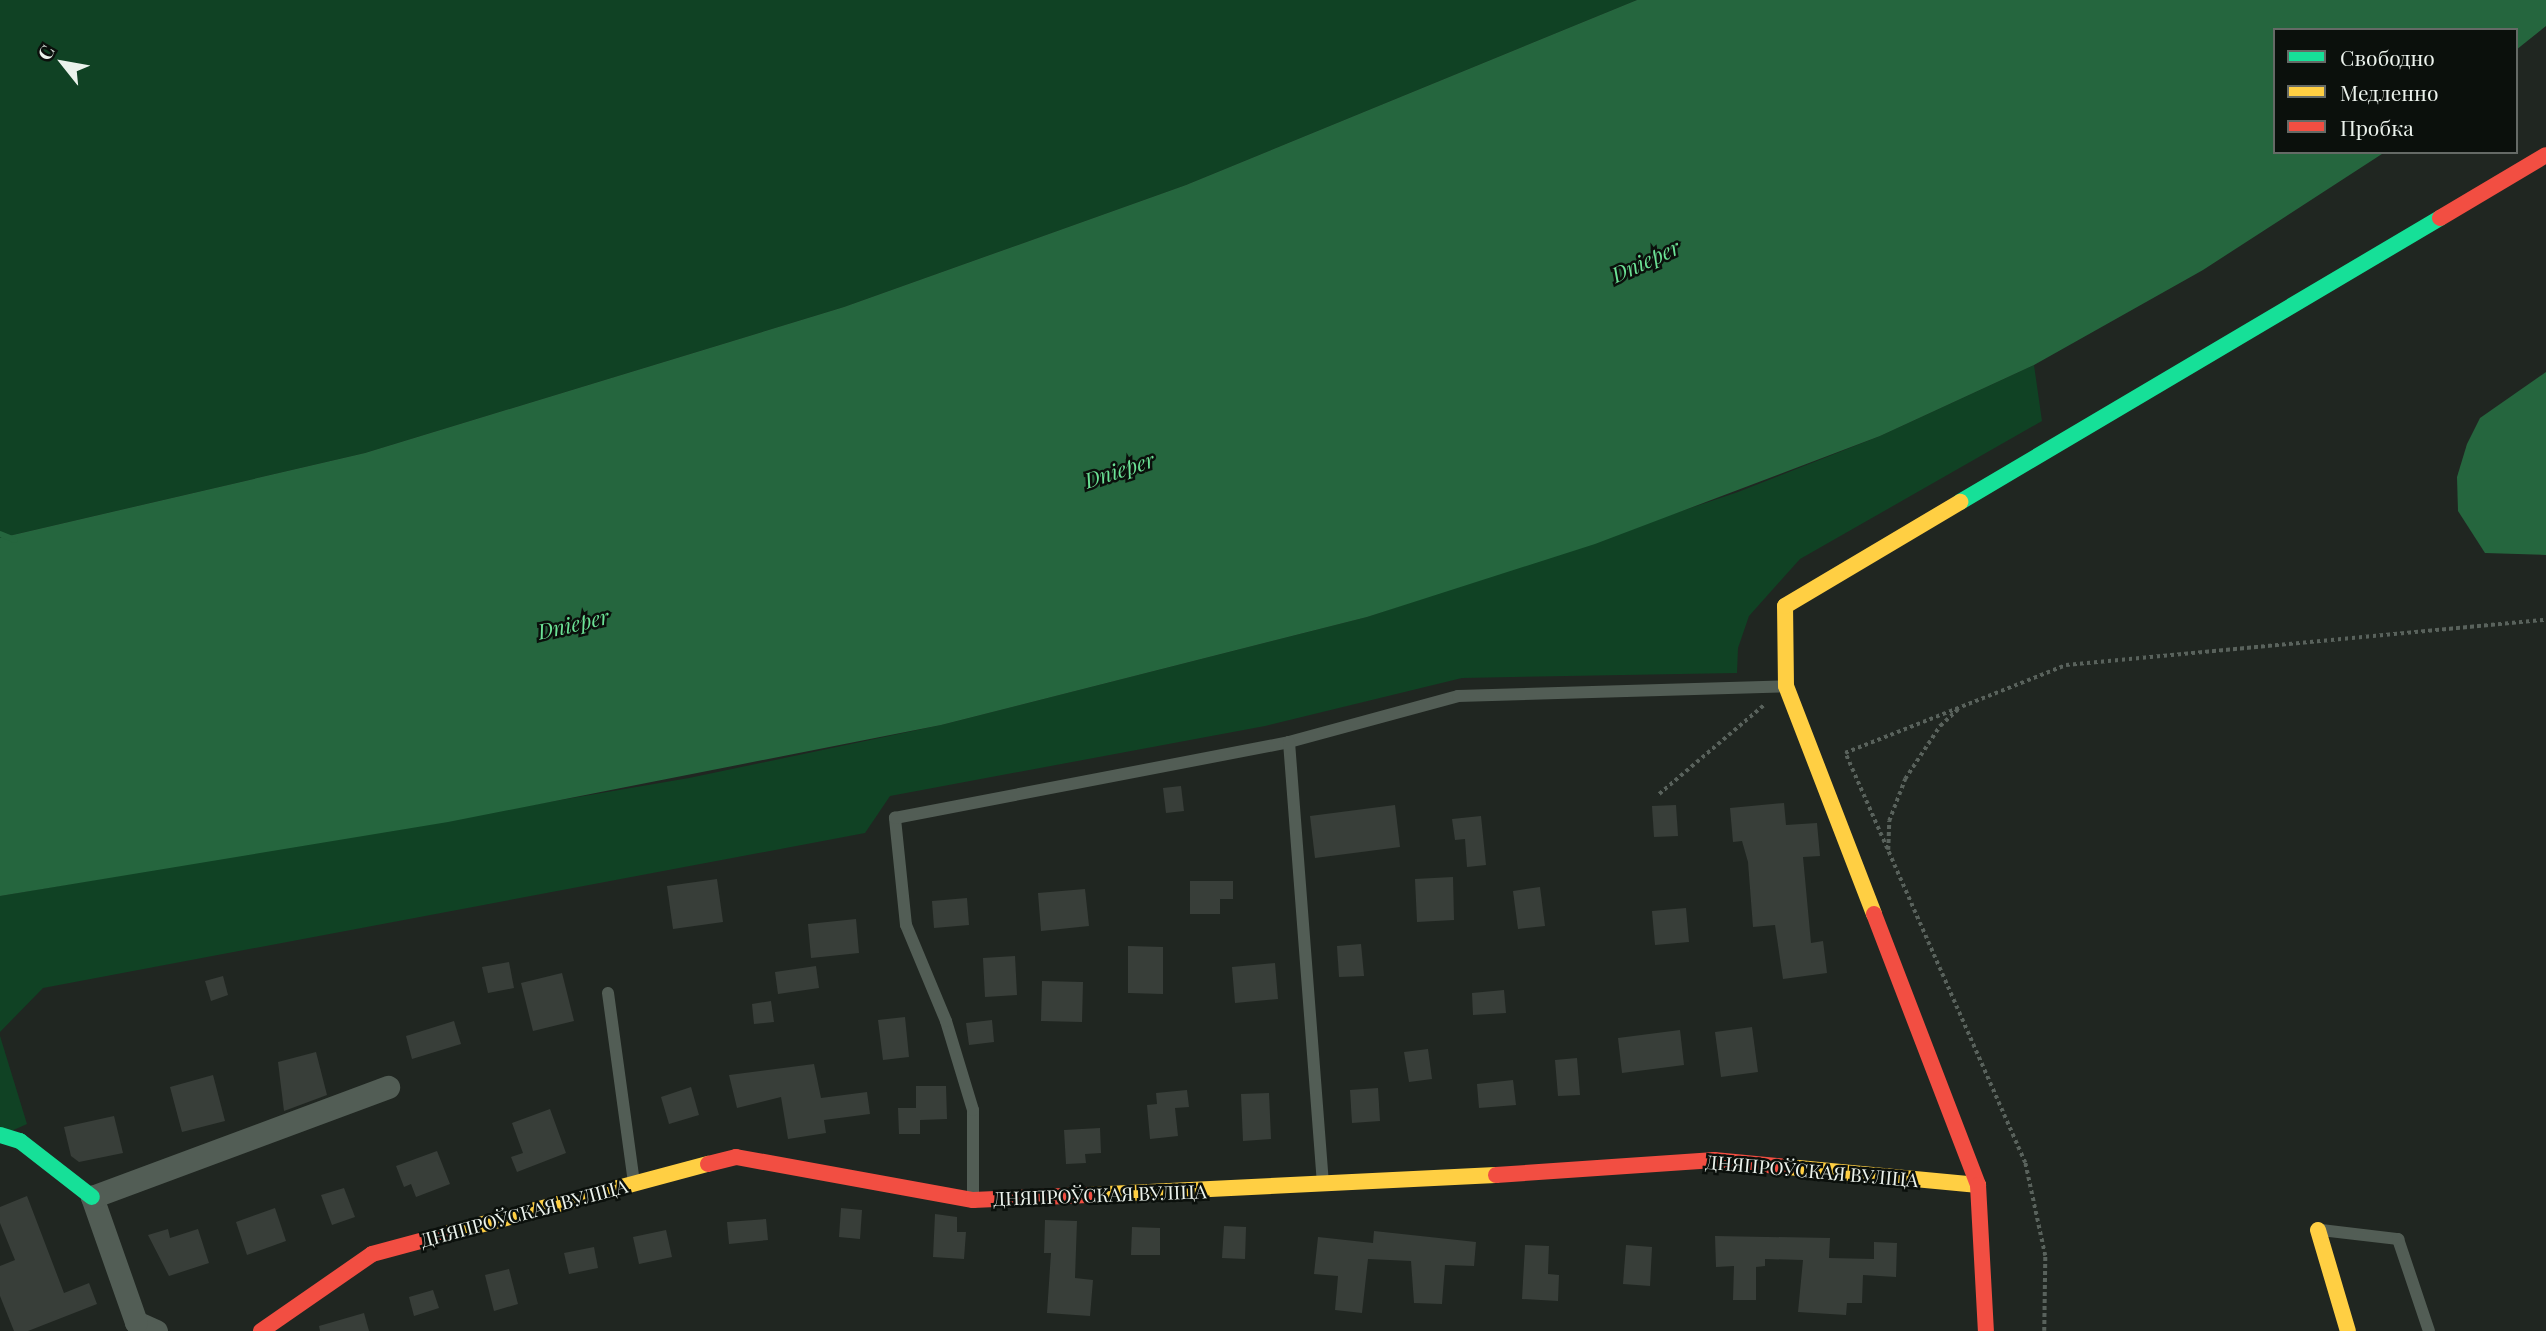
<!DOCTYPE html>
<html>
<head>
<meta charset="utf-8">
<style>
	body { margin:0 }
	#map { position:relative; width:2546px; height:1331px; overflow:hidden; background:#202621; font-family:"Playfair Display",serif }
	div>[style] { position:absolute }
	[style*='--x'] { left:calc(var(--x)*1px); top:calc(var(--y)*1px); width:calc(var(--w)*1px); rotate:calc(var(--a)*1deg) }
	.green>* { inset:0; background:#104224 }
	.water>* { inset:0; background:#25663e }
	.stream>* { height:6px; margin:-3px; padding:0 3px; transform-origin:3px; border-radius:3px; background:#25663e }
	.building>* { inset:0; background:#383e39 }
	.path>* { height:3.5px; margin-top:-1.75px; transform-origin:0; background:repeating-linear-gradient(90deg,#59625c 0 3.5px,transparent 0 7px) }
	.lane>* { height:12px; margin:-6px; padding:0 6px; transform-origin:6px; border-radius:6px; background:#525d55 }
	.street>* { height:23px; margin:-11.5px; padding:0 11.5px; transform-origin:11.5px; border-radius:11.5px; background:#525d55 }
	.fast>* { height:16px; margin:-8px; padding:0 8px; transform-origin:8px; border-radius:8px; background:#16e098 }
	.slow>* { height:16px; margin:-8px; padding:0 8px; transform-origin:8px; border-radius:8px; background:#ffcf43 }
	.jam>* { height:16px; margin:-8px; padding:0 8px; transform-origin:8px; border-radius:8px; background:#f24e42 }
	span { translate:-50% -50%; white-space:nowrap; text-align:center; line-height:1.15; -webkit-text-stroke:5px #0b100c; paint-order:stroke }
	.street-label { font-size:19px; color:#ebf2ec }
	.water-label { font-size:21px; color:#6ce396; font-style:italic }
	.legend { position:absolute; left:2273px; top:28px; width:245px; height:126px; box-sizing:border-box; background:#0b100c; border:2px solid #656a66; margin:0; padding:9px 12px; list-style:none; font-size:21px; color:#ebf2ec }
	.legend li { display:flex; align-items:center; gap:14px; height:35px }
	.legend b { width:35px; border:2px solid #656a66 }
	.north { position:absolute; left:28px; top:28px; width:70px; height:70px; -webkit-text-stroke:5px #0b100c; paint-order:stroke; rotate:301deg; font-size:19px; font-weight:700; line-height:28px; text-align:center; color:#ebf2ec }
	.north::after { content:''; display:block; margin:auto; width:24px; height:32px; background:#ebf2ec; clip-path:polygon(50% 0,100% 100%,50% 72%,0 100%) }
</style>
</head>
<body>
<div id="map">
	<div class="green">
		<i style="clip-path:polygon(0 0,1637px 0,1186px 185px,844px 307px,365px 453px,0 538px)"></i>
		<i style="clip-path:polygon(2034px 365px,2042px 421px,1800px 559px,1749px 616px,1738px 648px,1737px 673px,1462px 678px,1265px 726px,890px 796px,865px 833px,43px 988px,0 1032px,0 896px,689px 778px,941px 725px,1367px 617px,1738px 492px,1880px 436px)"></i>
		<i style="clip-path:polygon(0 1036px,27px 1124px,0 1136px)"></i>
	</div>
	<div class="water">
		<i style="clip-path:polygon(1637px 0,2546px 0,2546px 26px,2516px 50px,2516px 30px,2275px 30px,2275px 152px,2385px 152px,2203px 270px,2034px 365px,1880px 436px,1595px 544px,1367px 617px,941px 725px,448px 822px,0 896px,0 538px,365px 453px,844px 307px,1186px 185px)"></i>
		<i style="clip-path:polygon(2546px 372px,2546px 555px,2485px 553px,2458px 511px,2457px 477px,2467px 444px,2480px 418px)"></i>
	</div>
	<div class="stream">
		<i style="--x:0;--y:534;--w:16;--a:22"></i>
	</div>
	<div class="building">
		<i style="clip-path:polygon(1181px 786px,1184px 811px,1166px 813px,1163px 788px)"></i>
		<i style="clip-path:polygon(1784px 803px,1786px 825px,1817px 823px,1820px 856px,1803px 857px,1811px 943px,1823px 941px,1827px 973px,1783px 979px,1775px 925px,1753px 927px,1748px 862px,1742px 841px,1733px 842px,1730px 808px)"></i>
		<i style="clip-path:polygon(1395px 805px,1400px 847px,1315px 858px,1310px 816px)"></i>
		<i style="clip-path:polygon(1676px 805px,1678px 836px,1654px 837px,1652px 806px)"></i>
		<i style="clip-path:polygon(1481px 816px,1486px 865px,1467px 867px,1465px 839px,1455px 840px,1452px 819px)"></i>
		<i style="clip-path:polygon(1453px 877px,1454px 920px,1417px 922px,1415px 879px)"></i>
		<i style="clip-path:polygon(717px 879px,723px 922px,673px 929px,667px 886px)"></i>
		<i style="clip-path:polygon(1190px 881px,1233px 881px,1233px 899px,1220px 899px,1220px 914px,1190px 914px)"></i>
		<i style="clip-path:polygon(1540px 887px,1545px 926px,1518px 929px,1513px 891px)"></i>
		<i style="clip-path:polygon(1085px 889px,1089px 926px,1041px 931px,1038px 893px)"></i>
		<i style="clip-path:polygon(967px 898px,969px 925px,934px 928px,932px 901px)"></i>
		<i style="clip-path:polygon(1686px 908px,1689px 942px,1655px 945px,1652px 911px)"></i>
		<i style="clip-path:polygon(856px 919px,859px 953px,811px 958px,808px 924px)"></i>
		<i style="clip-path:polygon(1361px 944px,1364px 976px,1339px 977px,1337px 946px)"></i>
		<i style="clip-path:polygon(1128px 946px,1163px 947px,1163px 994px,1128px 993px)"></i>
		<i style="clip-path:polygon(1015px 956px,1017px 995px,985px 997px,983px 958px)"></i>
		<i style="clip-path:polygon(509px 962px,514px 988px,488px 993px,482px 967px)"></i>
		<i style="clip-path:polygon(1275px 963px,1278px 999px,1235px 1003px,1232px 967px)"></i>
		<i style="clip-path:polygon(816px 966px,819px 988px,778px 994px,775px 972px)"></i>
		<i style="clip-path:polygon(562px 973px,574px 1021px,533px 1031px,521px 983px)"></i>
		<i style="clip-path:polygon(223px 976px,228px 995px,211px 1001px,205px 981px)"></i>
		<i style="clip-path:polygon(1042px 981px,1083px 982px,1082px 1022px,1041px 1021px)"></i>
		<i style="clip-path:polygon(1504px 990px,1506px 1013px,1473px 1015px,1472px 993px)"></i>
		<i style="clip-path:polygon(771px 1001px,774px 1022px,754px 1024px,752px 1004px)"></i>
		<i style="clip-path:polygon(905px 1017px,909px 1057px,883px 1060px,878px 1020px)"></i>
		<i style="clip-path:polygon(992px 1020px,994px 1042px,969px 1045px,966px 1023px)"></i>
		<i style="clip-path:polygon(454px 1021px,461px 1044px,412px 1059px,406px 1036px)"></i>
		<i style="clip-path:polygon(1752px 1027px,1758px 1072px,1721px 1077px,1715px 1032px)"></i>
		<i style="clip-path:polygon(1680px 1030px,1684px 1065px,1622px 1073px,1618px 1038px)"></i>
		<i style="clip-path:polygon(1428px 1049px,1432px 1079px,1409px 1082px,1404px 1052px)"></i>
		<i style="clip-path:polygon(316px 1052px,327px 1095px,284px 1111px,278px 1062px)"></i>
		<i style="clip-path:polygon(1577px 1058px,1580px 1095px,1558px 1096px,1555px 1060px)"></i>
		<i style="clip-path:polygon(814px 1064px,821px 1098px,867px 1092px,870px 1114px,824px 1120px,826px 1133px,788px 1139px,781px 1097px,737px 1108px,729px 1075px)"></i>
		<i style="clip-path:polygon(213px 1075px,225px 1121px,182px 1132px,170px 1087px)"></i>
		<i style="clip-path:polygon(1513px 1080px,1516px 1105px,1479px 1108px,1477px 1084px)"></i>
		<i style="clip-path:polygon(916px 1086px,946px 1086px,947px 1119px,920px 1120px,920px 1134px,899px 1134px,898px 1108px,916px 1108px)"></i>
		<i style="clip-path:polygon(691px 1087px,699px 1115px,669px 1124px,661px 1097px)"></i>
		<i style="clip-path:polygon(1378px 1088px,1380px 1121px,1352px 1123px,1350px 1090px)"></i>
		<i style="clip-path:polygon(1187px 1090px,1189px 1107px,1175px 1108px,1178px 1136px,1150px 1139px,1147px 1105px,1157px 1104px,1156px 1093px)"></i>
		<i style="clip-path:polygon(1269px 1093px,1271px 1139px,1243px 1141px,1241px 1094px)"></i>
		<i style="clip-path:polygon(550px 1109px,566px 1153px,517px 1172px,511px 1157px,523px 1153px,512px 1123px)"></i>
		<i style="clip-path:polygon(114px 1116px,123px 1153px,79px 1162px,71px 1156px,64px 1127px)"></i>
		<i style="clip-path:polygon(1100px 1128px,1101px 1153px,1085px 1154px,1086px 1163px,1066px 1164px,1064px 1130px)"></i>
		<i style="clip-path:polygon(437px 1151px,450px 1184px,416px 1197px,411px 1184px,404px 1187px,396px 1166px)"></i>
		<i style="clip-path:polygon(344px 1188px,355px 1217px,332px 1225px,321px 1195px)"></i>
		<i style="clip-path:polygon(27px 1196px,64px 1293px,89px 1283px,97px 1304px,28px 1331px,14px 1331px,0 1296px,0 1266px,15px 1260px,0 1223px,0 1207px)"></i>
		<i style="clip-path:polygon(275px 1208px,286px 1241px,247px 1255px,236px 1222px)"></i>
		<i style="clip-path:polygon(841px 1208px,862px 1210px,860px 1239px,839px 1237px)"></i>
		<i style="clip-path:polygon(935px 1214px,957px 1217px,957px 1232px,966px 1232px,964px 1259px,933px 1257px)"></i>
		<i style="clip-path:polygon(766px 1219px,768px 1240px,729px 1244px,727px 1222px)"></i>
		<i style="clip-path:polygon(1045px 1220px,1077px 1221px,1075px 1278px,1093px 1280px,1090px 1316px,1047px 1313px,1051px 1253px,1044px 1253px)"></i>
		<i style="clip-path:polygon(1224px 1226px,1246px 1227px,1245px 1259px,1222px 1258px)"></i>
		<i style="clip-path:polygon(1132px 1227px,1160px 1228px,1160px 1255px,1131px 1255px)"></i>
		<i style="clip-path:polygon(168px 1229px,170px 1238px,198px 1229px,209px 1263px,169px 1276px,148px 1235px)"></i>
		<i style="clip-path:polygon(666px 1230px,672px 1257px,639px 1264px,633px 1237px)"></i>
		<i style="clip-path:polygon(1374px 1231px,1476px 1242px,1474px 1266px,1445px 1265px,1442px 1304px,1414px 1303px,1411px 1261px,1368px 1259px,1362px 1313px,1335px 1310px,1338px 1276px,1314px 1274px,1318px 1237px,1373px 1243px)"></i>
		<i style="clip-path:polygon(1715px 1236px,1830px 1238px,1829px 1258px,1874px 1259px,1874px 1242px,1897px 1243px,1896px 1277px,1863px 1275px,1862px 1303px,1847px 1303px,1846px 1315px,1798px 1312px,1803px 1260px,1765px 1259px,1765px 1266px,1756px 1267px,1756px 1300px,1733px 1300px,1734px 1266px,1716px 1267px)"></i>
		<i style="clip-path:polygon(1525px 1245px,1549px 1246px,1548px 1274px,1559px 1275px,1558px 1301px,1522px 1299px)"></i>
		<i style="clip-path:polygon(1626px 1245px,1652px 1247px,1650px 1286px,1623px 1284px)"></i>
		<i style="clip-path:polygon(594px 1247px,598px 1268px,569px 1274px,564px 1253px)"></i>
		<i style="clip-path:polygon(509px 1269px,518px 1304px,494px 1311px,485px 1275px)"></i>
		<i style="clip-path:polygon(433px 1290px,439px 1308px,414px 1316px,409px 1297px)"></i>
		<i style="clip-path:polygon(364px 1313px,369px 1331px,320px 1331px,319px 1326px)"></i>
	</div>
	<div class="path">
		<i style="--x:1659;--y:794;--w:138;--a:-40.3"></i>
		<i style="--x:1888;--y:850;--w:29;--a:-88"></i>
		<i style="--x:1889;--y:821;--w:45;--a:-69.1"></i>
		<i style="--x:1905;--y:779;--w:64;--a:-56.6"></i>
		<i style="--x:1940;--y:726;--w:26;--a:-43"></i>
		<i style="--x:2044;--y:1331;--w:75;--a:-89.2"></i>
		<i style="--x:2045;--y:1256;--w:95;--a:-102.1"></i>
		<i style="--x:2025;--y:1163;--w:448;--a:-113.7"></i>
		<i style="--x:1845;--y:753;--w:238;--a:-21.7"></i>
		<i style="--x:2066;--y:665;--w:482;--a:-5.4"></i>
	</div>
	<div class="lane">
		<i style="--x:1289;--y:742;--w:175;--a:-15.2"></i>
		<i style="--x:1458;--y:696;--w:328;--a:-1.7"></i>
		<i style="--x:608;--y:993;--w:192;--a:82.2"></i>
		<i style="--x:973;--y:1200;--w:90;--a:-90"></i>
		<i style="--x:973;--y:1110;--w:93;--a:-106.9"></i>
		<i style="--x:946;--y:1021;--w:104;--a:-112.6"></i>
		<i style="--x:906;--y:925;--w:108;--a:-95.9"></i>
		<i style="--x:895;--y:818;--w:401;--a:-10.9"></i>
		<i style="--x:1289;--y:742;--w:443;--a:85.6"></i>
		<i style="--x:2321;--y:1230;--w:78;--a:6.7"></i>
		<i style="--x:2398;--y:1239;--w:97;--a:71.4"></i>
	</div>
	<div class="street">
		<i style="--x:156;--y:1331;--w:22;--a:-156"></i>
		<i style="--x:136;--y:1322;--w:133;--a:-109.4"></i>
		<i style="--x:92;--y:1197;--w:316;--a:-20.4"></i>
	</div>
	<div class="fast">
		<i style="--x:1960;--y:502;--w:558;--a:-30.61"></i>
		<i style="--x:0;--y:1135;--w:21;--a:17"></i>
		<i style="--x:20;--y:1141;--w:91;--a:37.9"></i>
	</div>
	<div class="slow">
		<i style="--x:1874;--y:914;--w:244;--a:-111.1"></i>
		<i style="--x:1786;--y:686;--w:80;--a:-90.7"></i>
		<i style="--x:1785;--y:606;--w:204;--a:-30.7"></i>
		<i style="--x:1788;--y:1167;--w:191;--a:5.4"></i>
		<i style="--x:1087;--y:1195;--w:409;--a:-2.8"></i>
		<i style="--x:2318;--y:1230;--w:105;--a:73.5"></i>
		<i style="--x:446;--y:1234;--w:271;--a:-15"></i>
	</div>
	<div class="jam">
		<i style="--x:2440;--y:218;--w:123;--a:-30.7"></i>
		<i style="--x:1874;--y:914;--w:290;--a:69"></i>
		<i style="--x:1978;--y:1185;--w:146;--a:86.9"></i>
		<i style="--x:708;--y:1164;--w:29;--a:-14"></i>
		<i style="--x:736;--y:1157;--w:241;--a:10.3"></i>
		<i style="--x:973;--y:1200;--w:114;--a:-2.5"></i>
		<i style="--x:1496;--y:1175;--w:219;--a:-3.9"></i>
		<i style="--x:1714;--y:1160;--w:74;--a:5.4"></i>
		<i style="--x:261;--y:1331;--w:135;--a:-34.7"></i>
		<i style="--x:372;--y:1254;--w:77;--a:-15.1"></i>
	</div>
	<div class="street-label">
		<span style="left:1812px;top:1171px;rotate:5deg">ДНЯПРОЎСКАЯ ВУЛІЦА</span>
		<span style="left:1100px;top:1195px;rotate:-2deg">ДНЯПРОЎСКАЯ ВУЛІЦА</span>
		<span style="left:524px;top:1213px;rotate:-15deg">ДНЯПРОЎСКАЯ ВУЛІЦА</span>
	</div>
	<div class="water-label">
		<span style="left:1645px;top:260px;rotate:-25deg">Dnieper</span>
		<span style="left:1119px;top:469px;rotate:-18deg">Dnieper</span>
		<span style="left:573px;top:623px;rotate:-13deg">Dnieper</span>
	</div>
	<ul class="legend">
	<li><b style="height:9px;background:#16e098"></b>Свободно</li>
	<li><b style="height:9px;background:#ffcf43"></b>Медленно</li>
	<li><b style="height:9px;background:#f24e42"></b>Пробка</li>
	</ul>
	<div class="north">С</div>
</div>
</body>
</html>
